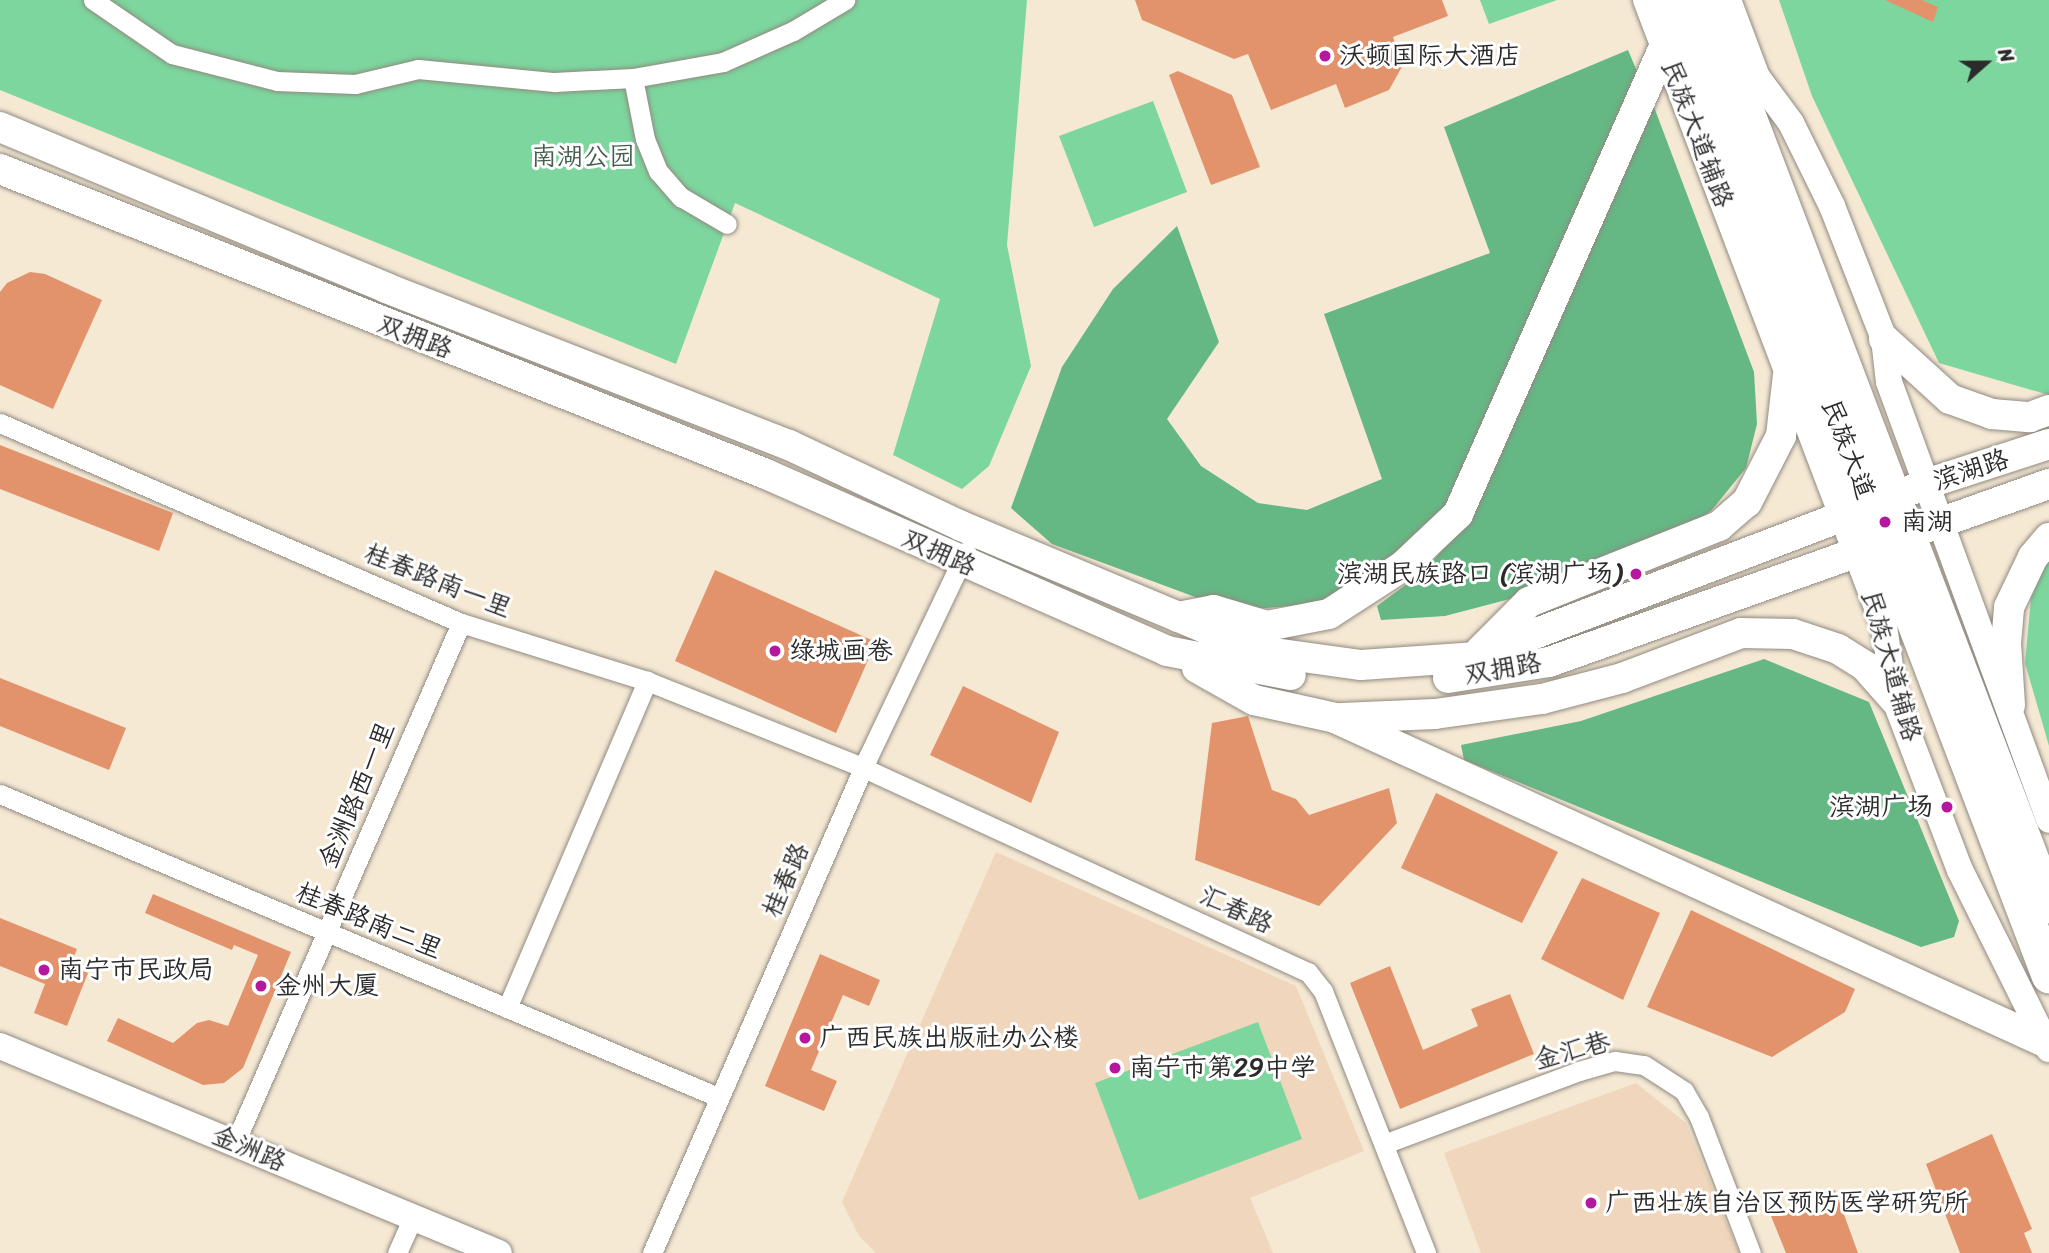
<!DOCTYPE html>
<html>
<head>
<meta charset="utf-8">
<style>
	body { margin:0 }
	#map { position:relative; width:2049px; height:1253px; overflow:hidden; background:#f5e9d4; font-family:Sriracha,"LXGW WenKai TC",sans-serif }
	div>[style] { position:absolute }
	[style*='--x'] { left:calc(var(--x)*1px); top:calc(var(--y)*1px); width:calc(var(--w)*1px); rotate:calc(var(--a)*1deg) }
	.built>* { inset:0; background:#efd6bc }
	.green>* { inset:0; background:#7cd69d }
	.forest>* { inset:0; background:#65b784 }
	.building>* { inset:0; background:#e2936c }
	.roads { filter:drop-shadow(0 0 2px #908a80) drop-shadow(0 0 2px #908a80) }
	.street>* { height:19px; margin:-9.5px; padding:0 9.5px; transform-origin:9.5px; border-radius:9.5px; background:#fff }
	.secondary>* { height:26px; margin:-13px; padding:0 13px; transform-origin:13px; border-radius:13px; background:#fff }
	.primary>* { height:30px; margin:-15px; padding:0 15px; transform-origin:15px; border-radius:15px; background:#fff }
	.highway>* { height:35px; margin:-17.5px; padding:0 17.5px; transform-origin:17.5px; border-radius:17.5px; background:#fff }
	.dots>* { width:19px; height:19px; translate:-50% -50%; box-sizing:border-box; border:4px solid #fff; border-radius:50% }
	span { translate:-50% -50%; white-space:nowrap; text-align:center; line-height:1.15; -webkit-text-stroke:6px #fff; paint-order:stroke }
	.poi-label { font-size:26px; color:#2b2b2b }
	.left { translate:0 -50%; text-align:left }
	.right { translate:-100% -50%; text-align:right }
	.street-label { font-size:26px; color:#2b2b2b }
	.park-label { font-size:26px; color:#435e4d }
	.north { position:absolute; left:1951px; top:28px; width:70px; height:70px; -webkit-text-stroke:5px #fff; paint-order:stroke; rotate:69deg; font-size:19px; font-weight:700; line-height:28px; text-align:center; color:#2b2b2b }
	.north::after { content:''; display:block; margin:auto; width:24px; height:32px; background:#2b2b2b; clip-path:polygon(50% 0,100% 100%,50% 72%,0 100%) }
</style>
</head>
<body>
<div id="map">
	<div class="built">
		<i style="clip-path:polygon(996px 852px,1296px 986px,1364px 1151px,1250px 1198px,1273px 1253px,876px 1253px,859px 1236px,842px 1202px)"></i>
		<i style="clip-path:polygon(1636px 1083px,1686px 1123px,1739px 1253px,1481px 1253px,1444px 1153px)"></i>
	</div>
	<div class="green">
		<i style="clip-path:polygon(0 0,1027px 0,1007px 245px,1031px 366px,989px 466px,962px 489px,893px 455px,940px 299px,735px 203px,676px 364px,0 90px)"></i>
		<i style="clip-path:polygon(1480px 0,1557px 0,1489px 24px)"></i>
		<i style="clip-path:polygon(1779px 0,2049px 0,2049px 395px,1939px 363px,1812px 96px)"></i>
		<i style="clip-path:polygon(1153px 101px,1187px 192px,1094px 227px,1059px 136px)"></i>
		<i style="clip-path:polygon(2049px 557px,2049px 746px,2025px 663px,2031px 598px)"></i>
		<i style="clip-path:polygon(1258px 1022px,1302px 1139px,1139px 1200px,1095px 1083px)"></i>
	</div>
	<div class="forest">
		<i style="clip-path:polygon(1628px 50px,1639px 76px,1445px 508px,1396px 556px,1324px 603px,1233px 611px,1052px 544px,1011px 508px,1062px 367px,1113px 289px,1177px 226px,1219px 342px,1167px 419px,1201px 466px,1258px 503px,1307px 510px,1382px 479px,1324px 314px,1490px 253px,1444px 127px)"></i>
		<i style="clip-path:polygon(1651px 99px,1754px 372px,1757px 424px,1746px 468px,1711px 511px,1664px 545px,1537px 592px,1445px 616px,1381px 620px,1377px 606px,1423px 572px,1470px 518px)"></i>
		<i style="clip-path:polygon(1764px 659px,1869px 702px,1959px 921px,1954px 937px,1921px 947px,1464px 760px,1461px 745px,1581px 721px)"></i>
	</div>
	<div class="building">
		<i style="clip-path:polygon(1135px 0,1442px 0,1448px 16px,1393px 37px,1403px 65px,1389px 90px,1345px 108px,1336px 84px,1271px 110px,1248px 54px,1234px 59px,1142px 20px)"></i>
		<i style="clip-path:polygon(1885px 0,1922px 0,1938px 7px,1933px 22px)"></i>
		<i style="clip-path:polygon(1178px 71px,1232px 95px,1260px 167px,1211px 185px,1169px 75px)"></i>
		<i style="clip-path:polygon(30px 272px,45px 274px,102px 300px,53px 409px,0 385px,0 292px,7px 283px)"></i>
		<i style="clip-path:polygon(0 445px,173px 513px,159px 551px,0 489px)"></i>
		<i style="clip-path:polygon(715px 570px,876px 642px,836px 733px,675px 661px)"></i>
		<i style="clip-path:polygon(0 678px,126px 728px,109px 770px,0 726px)"></i>
		<i style="clip-path:polygon(963px 686px,1059px 732px,1031px 803px,930px 755px)"></i>
		<i style="clip-path:polygon(1248px 716px,1272px 790px,1296px 799px,1309px 815px,1389px 788px,1397px 823px,1319px 906px,1195px 860px,1212px 723px)"></i>
		<i style="clip-path:polygon(1436px 793px,1558px 852px,1522px 923px,1401px 868px)"></i>
		<i style="clip-path:polygon(1582px 878px,1660px 913px,1623px 1000px,1541px 959px)"></i>
		<i style="clip-path:polygon(153px 894px,291px 952px,243px 1068px,224px 1083px,203px 1085px,107px 1041px,118px 1018px,173px 1043px,197px 1023px,209px 1020px,228px 1026px,258px 955px,234px 945px,232px 950px,145px 913px)"></i>
		<i style="clip-path:polygon(1691px 910px,1855px 989px,1845px 1012px,1772px 1057px,1647px 1007px)"></i>
		<i style="clip-path:polygon(0 918px,77px 949px,70px 966px,88px 973px,67px 1026px,34px 1013px,45px 984px,0 966px)"></i>
		<i style="clip-path:polygon(820px 954px,880px 980px,869px 1006px,843px 995px,811px 1070px,837px 1081px,824px 1111px,765px 1086px)"></i>
		<i style="clip-path:polygon(1390px 966px,1423px 1050px,1478px 1026px,1471px 1009px,1510px 994px,1534px 1054px,1400px 1109px,1350px 983px)"></i>
		<i style="clip-path:polygon(1992px 1134px,2032px 1229px,2024px 1233px,2032px 1253px,1960px 1253px,1926px 1164px)"></i>
		<i style="clip-path:polygon(1835px 1190px,1858px 1253px,1786px 1253px,1771px 1216px)"></i>
	</div>
	<div class="roads">
		<div class="street">
			<i style="--x:93;--y:0;--w:96;--a:34.4"></i>
			<i style="--x:172;--y:54;--w:108;--a:14.4"></i>
			<i style="--x:277;--y:81;--w:78;--a:2.2"></i>
			<i style="--x:355;--y:84;--w:65;--a:-13.4"></i>
			<i style="--x:418;--y:69;--w:137;--a:5.5"></i>
			<i style="--x:554;--y:82;--w:79;--a:-2.9"></i>
			<i style="--x:633;--y:78;--w:91;--a:-10.1"></i>
			<i style="--x:723;--y:62;--w:77;--a:-23.9"></i>
			<i style="--x:793;--y:31;--w:61;--a:-30.8"></i>
			<i style="--x:633;--y:78;--w:62;--a:78.9"></i>
			<i style="--x:645;--y:139;--w:35;--a:68"></i>
			<i style="--x:658;--y:171;--w:35;--a:49"></i>
			<i style="--x:681;--y:197;--w:53;--a:30.4"></i>
			<i style="--x:0;--y:423;--w:503;--a:23.45"></i>
			<i style="--x:461;--y:623;--w:195;--a:17.3"></i>
			<i style="--x:647;--y:681;--w:234;--a:21.8"></i>
			<i style="--x:864;--y:768;--w:489;--a:24.7"></i>
			<i style="--x:1308;--y:972;--w:24;--a:52"></i>
			<i style="--x:1323;--y:991;--w:282;--a:68.5"></i>
			<i style="--x:0;--y:794;--w:779;--a:22.88"></i>
			<i style="--x:507;--y:1008;--w:356;--a:-66.8"></i>
			<i style="--x:235;--y:1143;--w:567;--a:-66.51"></i>
			<i style="--x:1384;--y:1144;--w:208;--a:-20.5"></i>
			<i style="--x:1579;--y:1071;--w:37;--a:-16"></i>
			<i style="--x:1615;--y:1061;--w:29;--a:8"></i>
			<i style="--x:1644;--y:1065;--w:48;--a:33"></i>
			<i style="--x:1684;--y:1091;--w:30;--a:60"></i>
			<i style="--x:1699;--y:1117;--w:146;--a:69.1"></i>
			<i style="--x:397;--y:1253;--w:39;--a:-66"></i>
			<i style="--x:652;--y:1253;--w:539;--a:-66.48"></i>
			<i style="--x:867;--y:759;--w:230;--a:-64.5"></i>
		</div>
		<div class="secondary">
			<i style="--x:1646;--y:0;--w:670;--a:69.18"></i>
			<i style="--x:1884;--y:626;--w:75;--a:81.5"></i>
			<i style="--x:1895;--y:700;--w:182;--a:69.1"></i>
			<i style="--x:1960;--y:870;--w:200;--a:63.6"></i>
			<i style="--x:1728;--y:0;--w:82;--a:69.4"></i>
			<i style="--x:1757;--y:77;--w:57;--a:53.5"></i>
			<i style="--x:1791;--y:123;--w:93;--a:63.7"></i>
			<i style="--x:1832;--y:206;--w:143;--a:68.6"></i>
			<i style="--x:1884;--y:339;--w:43;--a:83.4"></i>
			<i style="--x:1889;--y:382;--w:466;--a:69.9"></i>
			<i style="--x:0;--y:1046;--w:540;--a:22.53"></i>
		</div>
		<div class="primary">
			<i style="--x:0;--y:127;--w:418;--a:22.6"></i>
			<i style="--x:386;--y:288;--w:433;--a:21.3"></i>
			<i style="--x:789;--y:445;--w:190;--a:25.2"></i>
			<i style="--x:961;--y:526;--w:324;--a:22.7"></i>
			<i style="--x:1260;--y:651;--w:102;--a:7.9"></i>
			<i style="--x:1361;--y:665;--w:113;--a:-4"></i>
			<i style="--x:1474;--y:657;--w:484;--a:-20.9"></i>
			<i style="--x:1926;--y:484;--w:129;--a:-18"></i>
			<i style="--x:0;--y:169;--w:824;--a:21.71"></i>
			<i style="--x:766;--y:474;--w:438;--a:23.8"></i>
			<i style="--x:1167;--y:651;--w:126;--a:11"></i>
			<i style="--x:1884;--y:339;--w:89;--a:42.3"></i>
			<i style="--x:1950;--y:399;--w:45;--a:19.7"></i>
			<i style="--x:1992;--y:414;--w:38;--a:5"></i>
			<i style="--x:2030;--y:417;--w:20;--a:-20"></i>
			<i style="--x:1178;--y:617;--w:36;--a:-11"></i>
			<i style="--x:1213;--y:610;--w:56;--a:16.5"></i>
			<i style="--x:1267;--y:626;--w:63;--a:-11"></i>
			<i style="--x:1329;--y:614;--w:88;--a:-33"></i>
			<i style="--x:1403;--y:566;--w:76;--a:-43.4"></i>
			<i style="--x:1458;--y:514;--w:510;--a:-66.2"></i>
			<i style="--x:1480;--y:651;--w:69;--a:-45"></i>
			<i style="--x:1529;--y:602;--w:205;--a:-21.8"></i>
			<i style="--x:1719;--y:526;--w:37;--a:-41"></i>
			<i style="--x:1747;--y:502;--w:74;--a:-62.7"></i>
			<i style="--x:1781;--y:436;--w:61;--a:-83.5"></i>
			<i style="--x:1197;--y:668;--w:65;--a:29.3"></i>
			<i style="--x:1254;--y:700;--w:83;--a:12.5"></i>
			<i style="--x:1335;--y:718;--w:785;--a:24.54"></i>
			<i style="--x:1448;--y:678;--w:102;--a:-9"></i>
			<i style="--x:1549;--y:662;--w:531;--a:-19.6"></i>
			<i style="--x:2010;--y:705;--w:62;--a:-93.7"></i>
			<i style="--x:2006;--y:643;--w:36;--a:-85"></i>
			<i style="--x:2009;--y:607;--w:55;--a:-64.4"></i>
			<i style="--x:2033;--y:557;--w:25;--a:-50"></i>
			<i style="--x:1342;--y:718;--w:93;--a:-2.5"></i>
			<i style="--x:1435;--y:714;--w:108;--a:-8"></i>
			<i style="--x:1542;--y:699;--w:83;--a:-14.7"></i>
			<i style="--x:1622;--y:678;--w:127;--a:-20.7"></i>
			<i style="--x:1741;--y:633;--w:52;--a:1.1"></i>
			<i style="--x:1793;--y:634;--w:47;--a:18.4"></i>
			<i style="--x:1838;--y:649;--w:32;--a:32"></i>
			<i style="--x:1865;--y:666;--w:45;--a:48.6"></i>
		</div>
		<div class="highway">
			<i style="--x:1677;--y:0;--w:1044;--a:69.14"></i>
			<i style="--x:1704;--y:0;--w:969;--a:69.15"></i>
		</div>
	</div>
	<div class="dots">
		<i style="left:1325px;top:56px;background:#b5179e"></i>
		<i style="left:1885px;top:522px;background:#b5179e"></i>
		<i style="left:1636px;top:574px;background:#b5179e"></i>
		<i style="left:775px;top:651px;background:#b5179e"></i>
		<i style="left:1947px;top:807px;background:#b5179e"></i>
		<i style="left:44px;top:970px;background:#b5179e"></i>
		<i style="left:261px;top:986px;background:#b5179e"></i>
		<i style="left:805px;top:1038px;background:#b5179e"></i>
		<i style="left:1115px;top:1068px;background:#b5179e"></i>
		<i style="left:1591px;top:1203px;background:#b5179e"></i>
	</div>
	<div class="poi-label">
		<span class="left" style="left:1339px;top:56px">沃顿国际大酒店</span>
		<span class="left" style="left:1901px;top:522px">南湖</span>
		<span class="right" style="left:1622px;top:574px">滨湖民族路口 (滨湖广场)</span>
		<span class="left" style="left:789px;top:651px">绿城画卷</span>
		<span class="right" style="left:1933px;top:807px">滨湖广场</span>
		<span class="left" style="left:58px;top:970px">南宁市民政局</span>
		<span class="left" style="left:275px;top:986px">金州大厦</span>
		<span class="left" style="left:819px;top:1038px">广西民族出版社办公楼</span>
		<span class="left" style="left:1129px;top:1068px">南宁市第29中学</span>
		<span class="left" style="left:1605px;top:1203px">广西壮族自治区预防医学研究所</span>
	</div>
	<div class="street-label">
		<span style="left:1697px;top:134px;rotate:69deg">民族大道辅路</span>
		<span style="left:415px;top:337px;rotate:21deg">双拥路</span>
		<span style="left:1848px;top:449px;rotate:69deg">民族大道</span>
		<span style="left:1971px;top:470px;rotate:-18deg">滨湖路</span>
		<span style="left:939px;top:553px;rotate:24deg">双拥路</span>
		<span style="left:438px;top:581px;rotate:22deg">桂春路南一里</span>
		<span style="left:1891px;top:666px;rotate:74deg">民族大道辅路</span>
		<span style="left:1503px;top:669px;rotate:-10deg">双拥路</span>
		<span style="left:357px;top:795px;rotate:-67deg">金洲路西一里</span>
		<span style="left:786px;top:880px;rotate:-66deg">桂春路</span>
		<span style="left:1236px;top:910px;rotate:25deg">汇春路</span>
		<span style="left:369px;top:921px;rotate:23deg">桂春路南二里</span>
		<span style="left:1572px;top:1051px;rotate:-15deg">金汇巷</span>
		<span style="left:249px;top:1149px;rotate:23deg">金洲路</span>
	</div>
	<div class="park-label">
		<span style="left:583px;top:157px">南湖公园</span>
	</div>
	<div class="north">N</div>
</div>
</body>
</html>
